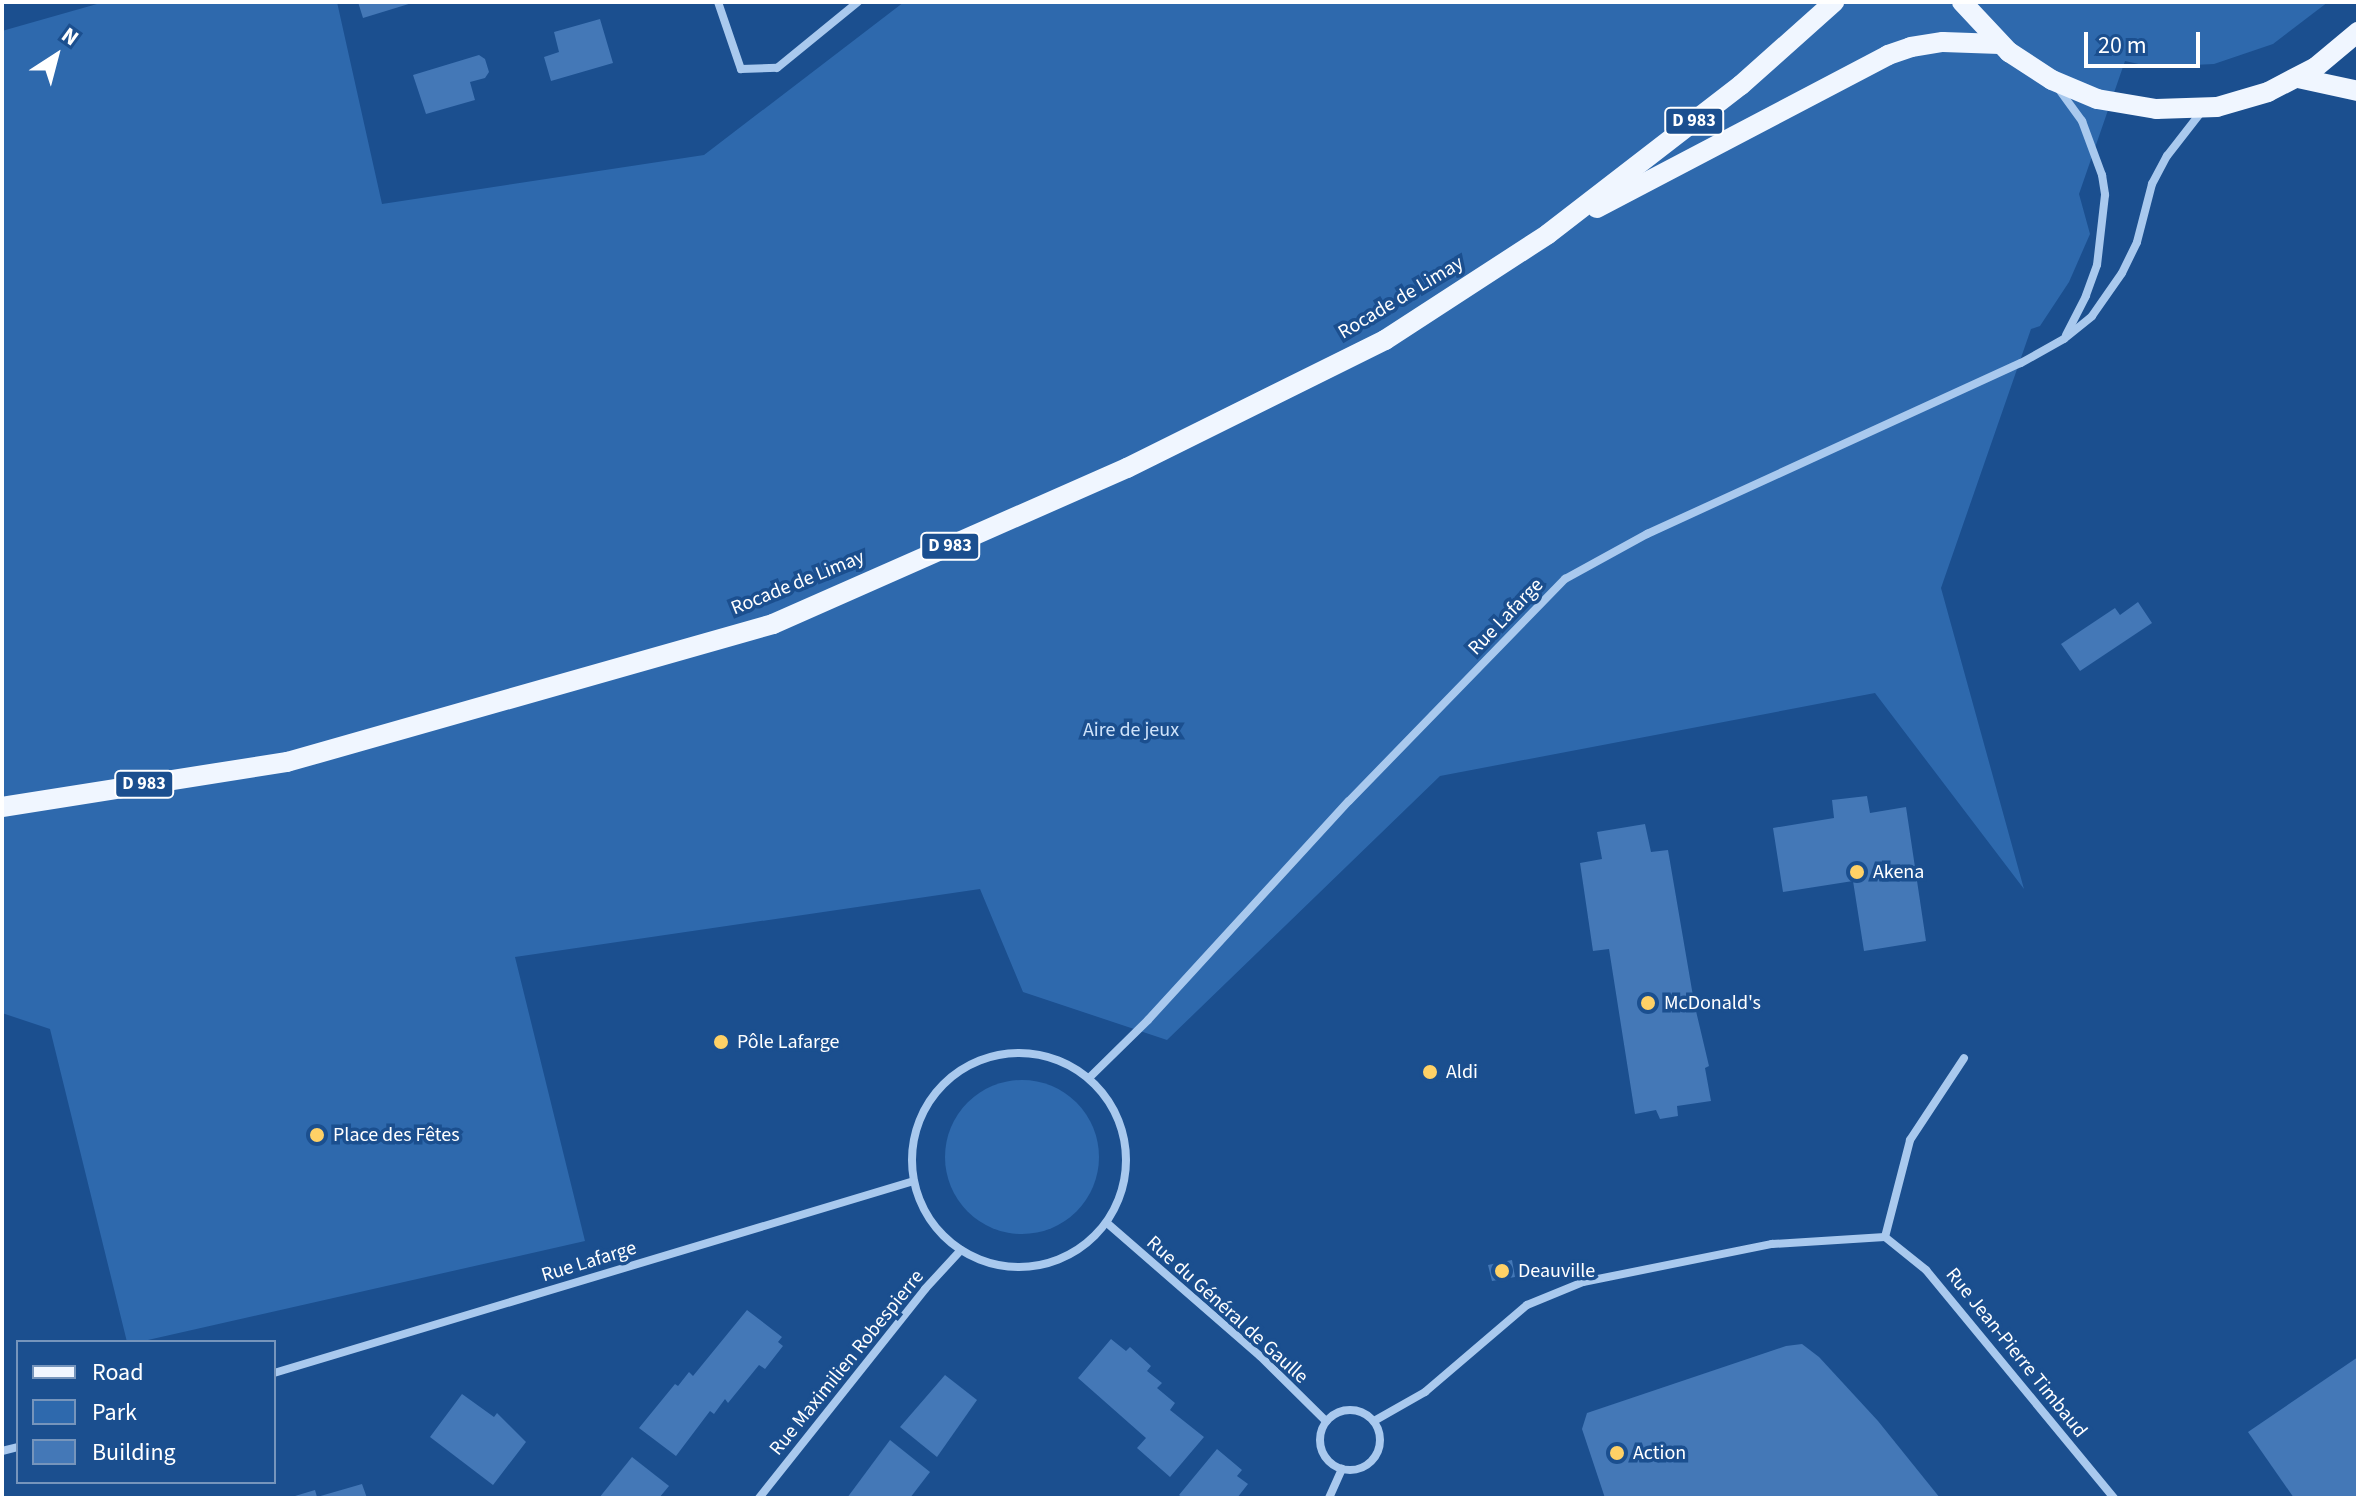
<!DOCTYPE html>
<html>
<head>
<meta charset="utf-8">
<style>
	body { margin:0 }
	#map { position:relative; width:2360px; height:1500px; overflow:hidden; background:#1b4f8f; font-family:"Source Sans 3",sans-serif }
	div>[style] { position:absolute }
	[style*='--x'] { left:calc(var(--x)*1px); top:calc(var(--y)*1px); width:calc(var(--w)*1px); rotate:calc(var(--a)*1deg) }
	.green>* { inset:0; background:#2e69ad }
	.round { border-radius:50% }
	.building>* { inset:0; background:#4478b7 }
	.minor>* { height:8px; margin:-4px; padding:0 4px; transform-origin:4px; border-radius:4px; background:#a9c9ee }
	.minor>.ring { margin:-4px; padding:0; box-sizing:content-box; background:none; border:8px solid #a9c9ee; border-radius:50% }
	.primary>* { height:20px; margin:-10px; padding:0 10px; transform-origin:10px; border-radius:10px; background:#f0f6ff }
	.dots>* { width:22px; height:22px; translate:-50% -50%; box-sizing:border-box; border:4px solid #1b4f8f; border-radius:50% }
	span { translate:-50% -50%; white-space:nowrap; text-align:center; line-height:1.15; -webkit-text-stroke:7px #1b4f8f; paint-order:stroke }
	.shield-label span { padding:2px 6px; background:#1b4f8f; border:2px solid; border-radius:6px; -webkit-text-stroke-width:0 }
	.shield-label { font-size:18px; color:#fff; font-weight:700 }
	.street-label { font-size:20px; color:#fff }
	.park-label { font-size:20px; color:#cfe3fa }
	.poi-label { font-size:20px; color:#fff }
	.left { translate:0 -50%; text-align:left }
	.frame { position:absolute; inset:0; border:4px solid #fff; pointer-events:none }
	.legend { position:absolute; left:16px; top:1340px; width:260px; height:144px; box-sizing:border-box; background:#1b4f8f; border:2px solid #7695bc; margin:0; padding:10px 14px; list-style:none; font-size:24px; color:#fff }
	.legend li { display:flex; align-items:center; gap:16px; height:40px }
	.legend b { width:40px; border:2px solid #7695bc }
	.north { position:absolute; left:16px; top:16px; width:80px; height:80px; -webkit-text-stroke:6px #1b4f8f; paint-order:stroke; rotate:36deg; font-size:22px; font-weight:700; line-height:32px; text-align:center; color:#fff }
	.north::after { content:''; display:block; margin:auto; width:28px; height:36px; background:#fff; clip-path:polygon(50% 0,100% 100%,50% 72%,0 100%) }
	.scale { position:absolute; left:2084px; top:32px; width:116px; height:36px; box-sizing:border-box; border:4px solid #fff; border-top:0; padding-left:10px; font-size:24px; line-height:28px; white-space:nowrap; color:#fff; -webkit-text-stroke:6px #1b4f8f; paint-order:stroke }
</style>
</head>
<body>
<div id="map">
	<div class="green">
		<i style="clip-path:polygon(104px 2px,337px 2px,382px 204px,704px 155px,904px 2px,2328px 2px,2273px 44px,2214px 64px,2152px 67px,2125px 61px,2079px 194px,2090px 234px,2069px 282px,2040px 326px,2031px 329px,1941px 588px,2024px 889px,1875px 693px,1440px 776px,1167px 1040px,1023px 992px,980px 889px,515px 957px,585px 1241px,139px 1342px,127px 1342px,50px 1029px,2px 1013px,2px 31px)"></i>
		<i class="round" style="left:945px;top:1080px;width:154px;height:154px"></i>
	</div>
	<div class="building">
		<i style="clip-path:polygon(358px 2px,411px 2px,412px 3px,363px 18px)"></i>
		<i style="clip-path:polygon(600px 19px,613px 63px,551px 81px,544px 57px,559px 52px,554px 32px)"></i>
		<i style="clip-path:polygon(479px 55px,485px 59px,489px 72px,485px 78px,470px 82px,475px 100px,426px 114px,413px 75px)"></i>
		<i style="clip-path:polygon(2138px 602px,2152px 623px,2080px 671px,2061px 644px,2115px 608px,2120px 615px)"></i>
		<i style="clip-path:polygon(1867px 796px,1870px 813px,1906px 807px,1926px 941px,1864px 951px,1853px 881px,1783px 892px,1773px 828px,1834px 818px,1832px 800px)"></i>
		<i style="clip-path:polygon(1645px 824px,1651px 852px,1668px 850px,1693px 996px,1698px 998px,1700px 1007px,1696px 1011px,1709px 1066px,1705px 1068px,1711px 1101px,1677px 1106px,1678px 1116px,1660px 1119px,1656px 1110px,1635px 1114px,1609px 949px,1593px 951px,1580px 863px,1602px 859px,1597px 832px)"></i>
		<i style="clip-path:polygon(1512px 1260px,1515px 1277px,1492px 1281px,1488px 1265px)"></i>
		<i style="clip-path:polygon(747px 1310px,782px 1337px,778px 1342px,783px 1346px,765px 1369px,759px 1365px,728px 1403px,725px 1399px,714px 1414px,710px 1411px,676px 1456px,639px 1428px,675px 1384px,678px 1386px,689px 1372px,693px 1376px)"></i>
		<i style="clip-path:polygon(1111px 1339px,1126px 1351px,1130px 1347px,1151px 1366px,1147px 1371px,1162px 1383px,1157px 1388px,1175px 1403px,1170px 1410px,1204px 1437px,1170px 1477px,1137px 1448px,1146px 1438px,1078px 1378px)"></i>
		<i style="clip-path:polygon(1802px 1344px,1819px 1357px,1878px 1421px,1940px 1498px,1605px 1498px,1582px 1429px,1587px 1413px,1786px 1346px)"></i>
		<i style="clip-path:polygon(2358px 1357px,2358px 1498px,2294px 1498px,2248px 1432px)"></i>
		<i style="clip-path:polygon(945px 1375px,977px 1400px,937px 1457px,900px 1427px)"></i>
		<i style="clip-path:polygon(462px 1394px,494px 1417px,497px 1413px,526px 1442px,493px 1485px,430px 1437px)"></i>
		<i style="clip-path:polygon(890px 1440px,930px 1472px,910px 1498px,847px 1498px)"></i>
		<i style="clip-path:polygon(1217px 1449px,1242px 1470px,1237px 1476px,1248px 1484px,1237px 1498px,1183px 1498px,1179px 1495px)"></i>
		<i style="clip-path:polygon(632px 1457px,669px 1486px,659px 1498px,599px 1498px)"></i>
		<i style="clip-path:polygon(362px 1484px,367px 1498px,296px 1498px,295px 1496px,315px 1490px,317px 1497px)"></i>
	</div>
	<div class="minor">
		<i style="--x:718;--y:2;--w:71;--a:71.1"></i>
		<i style="--x:741;--y:69;--w:36;--a:-2"></i>
		<i style="--x:777;--y:68;--w:104;--a:-39.2"></i>
		<i style="--x:2058;--y:88;--w:41;--a:54"></i>
		<i style="--x:2082;--y:121;--w:58;--a:69.7"></i>
		<i style="--x:2102;--y:175;--w:20;--a:81"></i>
		<i style="--x:2105;--y:195;--w:70;--a:96.5"></i>
		<i style="--x:2097;--y:265;--w:33;--a:110"></i>
		<i style="--x:2086;--y:296;--w:44;--a:117.1"></i>
		<i class="ring" style="left:912px;top:1053px;width:206px;height:206px"></i>
		<i style="--x:1089;--y:1078;--w:83;--a:-44.5"></i>
		<i style="--x:1148;--y:1020;--w:297;--a:-47.5"></i>
		<i style="--x:1349;--y:801;--w:310;--a:-45.8"></i>
		<i style="--x:1565;--y:579;--w:94;--a:-28.8"></i>
		<i style="--x:1647;--y:534;--w:411;--a:-24.6"></i>
		<i style="--x:2021;--y:363;--w:49;--a:-29.2"></i>
		<i style="--x:2064;--y:339;--w:36;--a:-39"></i>
		<i style="--x:2092;--y:316;--w:52;--a:-55.1"></i>
		<i style="--x:2122;--y:273;--w:34;--a:-64"></i>
		<i style="--x:2137;--y:242;--w:60;--a:-75.5"></i>
		<i style="--x:2152;--y:184;--w:32;--a:-62"></i>
		<i style="--x:2167;--y:156;--w:57;--a:-52.1"></i>
		<i style="--x:1107;--y:1223;--w:203;--a:41"></i>
		<i style="--x:1260;--y:1356;--w:93;--a:44.6"></i>
		<i style="--x:1885;--y:1237;--w:100;--a:-75.5"></i>
		<i style="--x:1910;--y:1140;--w:98;--a:-56.6"></i>
		<i style="--x:274;--y:1373;--w:668;--a:-16.7"></i>
		<i class="ring" style="left:1320px;top:1410px;width:52px;height:52px"></i>
		<i style="--x:1374;--y:1421;--w:59;--a:-29.6"></i>
		<i style="--x:1425;--y:1392;--w:134;--a:-40.5"></i>
		<i style="--x:1527;--y:1305;--w:61;--a:-22.3"></i>
		<i style="--x:1583;--y:1282;--w:193;--a:-11.4"></i>
		<i style="--x:1772;--y:1244;--w:113;--a:-3.5"></i>
		<i style="--x:1885;--y:1237;--w:53;--a:38.8"></i>
		<i style="--x:1926;--y:1270;--w:296;--a:50.5"></i>
		<i style="--x:2;--y:1451;--w:16;--a:-14"></i>
		<i style="--x:759;--y:1498;--w:267;--a:-51.5"></i>
		<i style="--x:925;--y:1289;--w:53;--a:-47.3"></i>
		<i style="--x:1329;--y:1498;--w:32;--a:-66"></i>
	</div>
	<div class="primary">
		<i style="--x:1962;--y:2;--w:69;--a:46.8"></i>
		<i style="--x:2009;--y:52;--w:51;--a:33.1"></i>
		<i style="--x:2052;--y:80;--w:49;--a:22.9"></i>
		<i style="--x:2097;--y:99;--w:60;--a:9.6"></i>
		<i style="--x:2156;--y:109;--w:61;--a:-1.9"></i>
		<i style="--x:2217;--y:107;--w:53;--a:-16.4"></i>
		<i style="--x:2268;--y:92;--w:54;--a:-27.5"></i>
		<i style="--x:2316;--y:67;--w:55;--a:-39.8"></i>
		<i style="--x:2298;--y:78;--w:61;--a:12.2"></i>
		<i style="--x:1597;--y:208;--w:329;--a:-27.7"></i>
		<i style="--x:1888;--y:55;--w:24;--a:-19"></i>
		<i style="--x:1911;--y:47;--w:32;--a:-9"></i>
		<i style="--x:1943;--y:42;--w:57;--a:2"></i>
		<i style="--x:2;--y:807;--w:289;--a:-9"></i>
		<i style="--x:287;--y:762;--w:505;--a:-15.85"></i>
		<i style="--x:773;--y:624;--w:387;--a:-23.8"></i>
		<i style="--x:1127;--y:468;--w:288;--a:-26.4"></i>
		<i style="--x:1385;--y:340;--w:194;--a:-33"></i>
		<i style="--x:1548;--y:234;--w:244;--a:-37.7"></i>
		<i style="--x:1741;--y:85;--w:125;--a:-41.7"></i>
	</div>
	<div class="dots">
		<i style="left:1857px;top:872px;background:#ffd166"></i>
		<i style="left:1648px;top:1003px;background:#ffd166"></i>
		<i style="left:721px;top:1042px;background:#ffd166"></i>
		<i style="left:1430px;top:1072px;background:#ffd166"></i>
		<i style="left:317px;top:1135px;background:#ffd166"></i>
		<i style="left:1502px;top:1271px;background:#ffd166"></i>
		<i style="left:1617px;top:1453px;background:#ffd166"></i>
	</div>
	<div class="shield-label">
		<span style="left:1694px;top:121px">D 983</span>
		<span style="left:950px;top:546px">D 983</span>
		<span style="left:144px;top:784px">D 983</span>
	</div>
	<div class="street-label">
		<span style="left:1401px;top:298px;rotate:-31deg">Rocade de Limay</span>
		<span style="left:798px;top:583px;rotate:-22deg">Rocade de Limay</span>
		<span style="left:1506px;top:617px;rotate:-46deg">Rue Lafarge</span>
		<span style="left:589px;top:1262px;rotate:-17deg">Rue Lafarge</span>
		<span style="left:1227px;top:1310px;rotate:42deg">Rue du Général de Gaulle</span>
		<span style="left:2016px;top:1353px;rotate:51deg">Rue Jean-Pierre Timbaud</span>
		<span style="left:847px;top:1363px;rotate:-51deg">Rue Maximilien Robespierre</span>
	</div>
	<div class="park-label">
		<span style="left:1131px;top:730px">Aire de jeux</span>
	</div>
	<div class="poi-label">
		<span class="left" style="left:1873px;top:872px">Akena</span>
		<span class="left" style="left:1664px;top:1003px">McDonald's</span>
		<span class="left" style="left:737px;top:1042px">Pôle Lafarge</span>
		<span class="left" style="left:1446px;top:1072px">Aldi</span>
		<span class="left" style="left:333px;top:1135px">Place des Fêtes</span>
		<span class="left" style="left:1518px;top:1271px">Deauville</span>
		<span class="left" style="left:1633px;top:1453px">Action</span>
	</div>
	<div class="frame"></div>
	<ul class="legend">
	<li><b style="height:10px;background:#f0f6ff"></b>Road</li>
	<li><b style="height:22px;background:#2e69ad"></b>Park</li>
	<li><b style="height:22px;background:#4478b7"></b>Building</li>
	</ul>
	<div class="north">N</div>
	<div class="scale">20 m</div>
</div>
</body>
</html>
